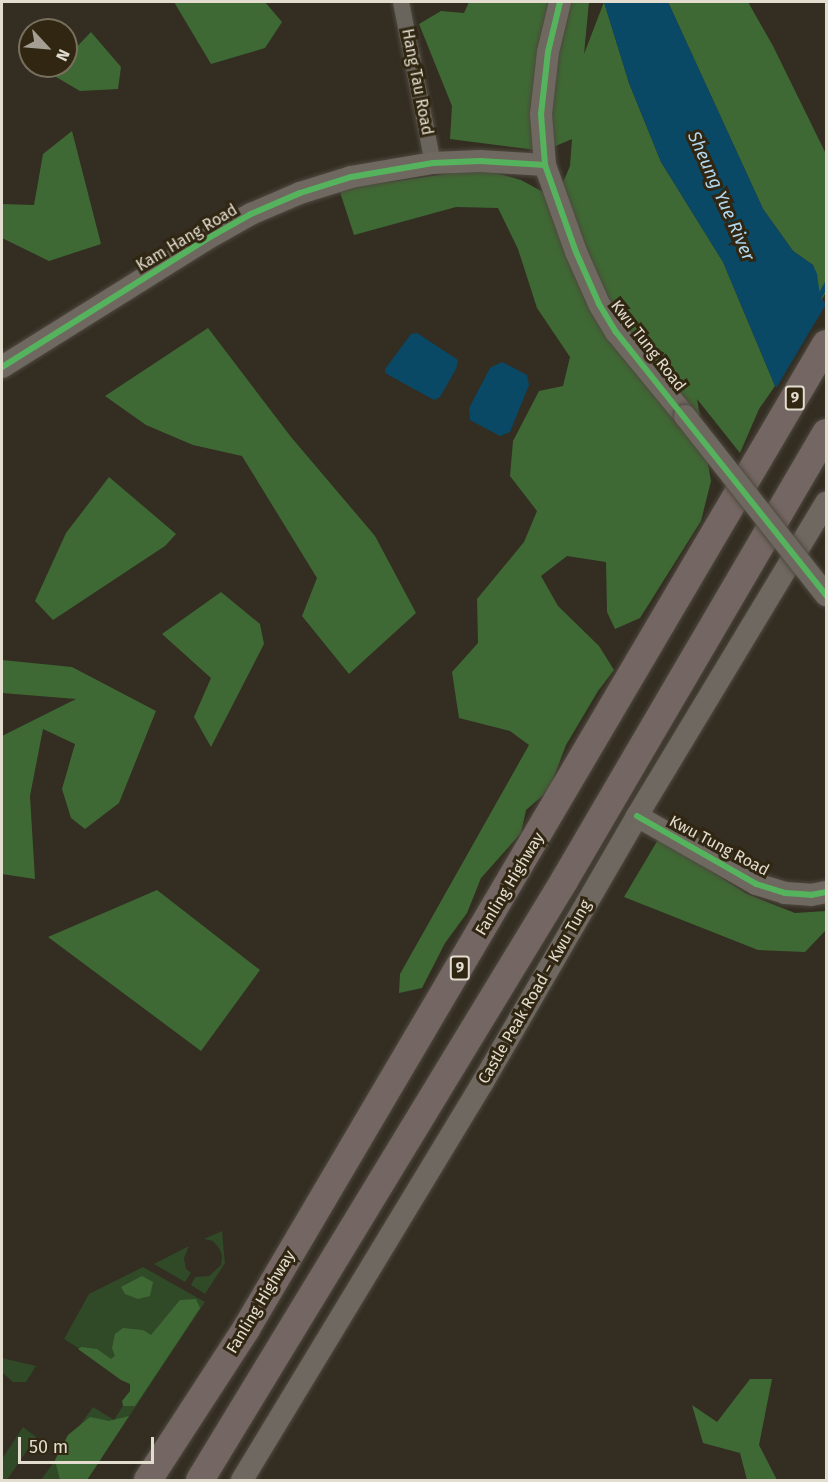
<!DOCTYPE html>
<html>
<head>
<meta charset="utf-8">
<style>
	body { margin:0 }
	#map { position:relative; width:828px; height:1482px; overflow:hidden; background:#332d22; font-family:"Fira Sans",sans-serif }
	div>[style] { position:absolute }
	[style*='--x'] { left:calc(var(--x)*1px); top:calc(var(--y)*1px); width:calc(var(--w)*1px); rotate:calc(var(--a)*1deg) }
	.green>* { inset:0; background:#304a27 }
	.forest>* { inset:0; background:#3f6934 }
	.water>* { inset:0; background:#0a4966 }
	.pier>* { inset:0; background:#332d22 }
	.stream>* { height:5px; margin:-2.5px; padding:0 2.5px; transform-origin:2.5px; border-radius:2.5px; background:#0a4966 }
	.roads { filter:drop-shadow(0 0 2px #4e493f) drop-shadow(0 0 2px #4e493f) }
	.street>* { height:16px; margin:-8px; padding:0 8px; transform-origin:8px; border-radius:8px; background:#69645c }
	.secondary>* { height:22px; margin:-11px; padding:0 11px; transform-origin:11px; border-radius:11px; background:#6f6861 }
	.highway>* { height:28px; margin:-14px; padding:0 14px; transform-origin:14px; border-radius:14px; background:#746662 }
	.bridges { filter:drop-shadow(0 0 2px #4e493f) drop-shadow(0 0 2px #4e493f) }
	.secondary-bridge>* { height:22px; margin:-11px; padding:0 11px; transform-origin:11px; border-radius:11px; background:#6f6861 }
	.cycleway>* { height:6px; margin:-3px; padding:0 3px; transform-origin:3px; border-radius:3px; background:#56b35d }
	span { translate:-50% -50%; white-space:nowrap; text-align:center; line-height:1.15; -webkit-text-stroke:6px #302611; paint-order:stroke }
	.shield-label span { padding:2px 4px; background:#302611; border:2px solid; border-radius:4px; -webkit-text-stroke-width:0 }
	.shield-label { font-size:15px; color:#e3ddd0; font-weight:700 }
	.street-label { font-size:16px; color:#e3ddd0 }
	.water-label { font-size:18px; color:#b2d9f2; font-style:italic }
	.frame { position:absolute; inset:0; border:3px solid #e3ddd0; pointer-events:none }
	.north { position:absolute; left:18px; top:18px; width:60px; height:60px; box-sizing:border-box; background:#302611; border:2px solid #786f5d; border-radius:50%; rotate:116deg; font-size:16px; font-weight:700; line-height:24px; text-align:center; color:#e3ddd0 }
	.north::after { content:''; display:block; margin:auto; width:21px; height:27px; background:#a59f93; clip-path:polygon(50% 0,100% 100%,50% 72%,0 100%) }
	.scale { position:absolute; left:18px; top:1437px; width:136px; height:27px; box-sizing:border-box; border:3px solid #e3ddd0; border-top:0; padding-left:8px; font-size:18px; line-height:21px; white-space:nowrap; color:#e3ddd0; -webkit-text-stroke:4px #302611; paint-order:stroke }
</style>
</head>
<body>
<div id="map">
	<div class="green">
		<i style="clip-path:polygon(222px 1231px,225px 1263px,205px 1294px,191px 1285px,195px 1277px,209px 1276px,221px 1265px,222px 1256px,219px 1248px,213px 1241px,204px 1239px)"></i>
		<i style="clip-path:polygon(189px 1246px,184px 1258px,186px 1269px,191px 1273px,185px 1282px,154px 1264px)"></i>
		<i style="clip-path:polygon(143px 1267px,205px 1302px,87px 1480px,41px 1480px,93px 1407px,114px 1420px,136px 1385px,64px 1339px,89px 1294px)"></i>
		<i style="clip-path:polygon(2px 1358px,36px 1366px,26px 1382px,13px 1382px,2px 1372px)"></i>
		<i style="clip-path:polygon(23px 1427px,36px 1437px,7px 1480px,2px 1480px,2px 1459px)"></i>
	</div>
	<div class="forest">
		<i style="clip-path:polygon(174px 2px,265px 2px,282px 22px,265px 48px,211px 64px)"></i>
		<i style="clip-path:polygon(469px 2px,589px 2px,584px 54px,604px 2px,629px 83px,661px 162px,723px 262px,775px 386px,759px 409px,740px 453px,697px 399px,711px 481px,701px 521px,640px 618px,615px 629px,607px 612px,606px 562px,567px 556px,541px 576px,558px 606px,599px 646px,614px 670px,598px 691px,566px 745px,549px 790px,526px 810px,521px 833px,481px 878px,467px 913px,445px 943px,422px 988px,399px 993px,400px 974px,529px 745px,510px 731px,459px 718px,452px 672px,478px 643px,477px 599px,524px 542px,537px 511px,510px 476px,513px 441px,539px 391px,563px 386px,570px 357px,537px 308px,518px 249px,498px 208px,456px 207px,354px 235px,339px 189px,482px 169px,521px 180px,556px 199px,570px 166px,572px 139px,544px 151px,450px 139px,452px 106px,419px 24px,441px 11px,464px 13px)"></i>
		<i style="clip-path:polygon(668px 2px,748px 2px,773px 46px,826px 154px,826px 292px,821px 301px,813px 265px,793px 251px,763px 209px)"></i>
		<i style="clip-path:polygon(91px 32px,121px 67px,118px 89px,80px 91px,51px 74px,59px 66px,66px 66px,66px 58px)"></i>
		<i style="clip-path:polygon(72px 131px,101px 244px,49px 261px,2px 238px,2px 204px,34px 205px,43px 154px)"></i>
		<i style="clip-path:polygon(208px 328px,291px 437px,375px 536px,416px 613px,349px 674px,302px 616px,317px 578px,242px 456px,193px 445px,146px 425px,105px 396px)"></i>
		<i style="clip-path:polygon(109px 477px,176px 534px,165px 546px,53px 620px,35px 601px,66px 533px)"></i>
		<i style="clip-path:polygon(221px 592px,260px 624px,264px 644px,211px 747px,194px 717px,211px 678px,162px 634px)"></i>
		<i style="clip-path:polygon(2px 660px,72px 667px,156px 711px,119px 803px,85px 829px,71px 818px,62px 789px,75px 744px,43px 729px,30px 796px,35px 879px,2px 874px,2px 736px,76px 699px,2px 693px)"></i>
		<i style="clip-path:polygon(659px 838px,747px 894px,795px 913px,826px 911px,826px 930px,805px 952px,758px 950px,624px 897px)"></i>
		<i style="clip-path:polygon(157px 890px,260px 970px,201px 1051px,48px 937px)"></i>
		<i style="clip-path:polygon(142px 1276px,153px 1282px,150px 1296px,138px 1299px,125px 1294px,121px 1287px)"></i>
		<i style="clip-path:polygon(196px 1299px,200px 1308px,135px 1406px,123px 1406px,122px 1401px,130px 1391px,130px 1384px,121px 1380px,78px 1349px,81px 1347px,97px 1349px,111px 1359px,115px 1356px,112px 1348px,115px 1334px,123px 1328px,143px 1330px,151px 1335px,180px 1300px)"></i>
		<i style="clip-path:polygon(750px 1379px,772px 1379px,759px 1445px,777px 1480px,747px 1480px,740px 1453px,703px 1443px,692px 1405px,717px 1422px)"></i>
		<i style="clip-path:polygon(129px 1416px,87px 1480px,60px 1480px,55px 1460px,68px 1435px,90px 1417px,109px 1421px)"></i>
	</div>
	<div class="water">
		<i style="clip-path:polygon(604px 2px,668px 2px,763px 209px,793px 251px,813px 265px,817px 274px,820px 296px,826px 305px,826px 437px,775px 386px,723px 262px,661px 162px,629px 83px)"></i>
		<i style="clip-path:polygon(417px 333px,458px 360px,456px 369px,440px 397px,434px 400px,385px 373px,385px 369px,411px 334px)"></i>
		<i style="clip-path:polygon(502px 362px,527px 375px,529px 385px,510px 432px,500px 436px,470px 420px,469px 408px,490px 368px)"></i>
	</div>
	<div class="pier">
		<i style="clip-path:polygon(826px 304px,826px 440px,775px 390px)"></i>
	</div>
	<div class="stream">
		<i style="--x:819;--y:296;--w:14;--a:-60"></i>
	</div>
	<div class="roads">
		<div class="street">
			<i style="--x:401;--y:2;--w:164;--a:78.8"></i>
		</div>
		<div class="secondary">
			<i style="--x:560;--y:2;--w:51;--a:103.5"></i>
			<i style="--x:548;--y:52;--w:62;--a:96.4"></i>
			<i style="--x:541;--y:114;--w:51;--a:85.5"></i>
			<i style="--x:545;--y:165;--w:92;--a:70.4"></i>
			<i style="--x:576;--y:252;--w:57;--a:66.1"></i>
			<i style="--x:599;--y:304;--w:33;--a:59"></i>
			<i style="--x:616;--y:332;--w:109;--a:50.6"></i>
			<i style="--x:2;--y:367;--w:239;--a:-32"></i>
			<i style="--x:205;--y:240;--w:53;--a:-29.5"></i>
			<i style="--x:251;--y:214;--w:53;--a:-23.2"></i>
			<i style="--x:300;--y:193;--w:53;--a:-17.4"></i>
			<i style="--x:351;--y:177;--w:83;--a:-9.7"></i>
			<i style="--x:433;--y:163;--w:47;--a:-2.4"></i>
			<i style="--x:480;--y:161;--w:65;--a:3.5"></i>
			<i style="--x:637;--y:816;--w:137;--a:29.7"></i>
			<i style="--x:756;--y:884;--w:30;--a:17"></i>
			<i style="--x:785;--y:893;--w:26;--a:4"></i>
			<i style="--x:811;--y:895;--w:15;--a:-11"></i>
			<i style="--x:242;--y:1480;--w:465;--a:-58.8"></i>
			<i style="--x:483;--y:1082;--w:307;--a:-59.9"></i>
			<i style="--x:637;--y:816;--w:366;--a:-58.9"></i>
		</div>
		<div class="highway">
			<i style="--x:148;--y:1480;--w:180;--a:-57"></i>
			<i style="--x:246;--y:1329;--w:1143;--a:-59.51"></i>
			<i style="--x:200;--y:1480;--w:701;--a:-58.71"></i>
			<i style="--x:564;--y:881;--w:519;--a:-59.68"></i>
		</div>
	</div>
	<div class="bridges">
		<div class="secondary-bridge">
			<i style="--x:685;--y:416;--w:228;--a:51.8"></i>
		</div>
	</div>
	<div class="cycleway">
		<i style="--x:560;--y:2;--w:51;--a:103.5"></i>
		<i style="--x:548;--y:52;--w:62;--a:96.4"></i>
		<i style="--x:541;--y:114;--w:51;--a:85.5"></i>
		<i style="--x:545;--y:165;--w:92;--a:70.4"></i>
		<i style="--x:576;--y:252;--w:57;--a:66.1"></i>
		<i style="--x:599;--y:304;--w:33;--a:59"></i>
		<i style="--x:616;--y:332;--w:337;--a:51.4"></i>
		<i style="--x:2;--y:367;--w:239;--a:-32"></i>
		<i style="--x:205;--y:240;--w:53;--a:-29.5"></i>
		<i style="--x:251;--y:214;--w:53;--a:-23.2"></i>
		<i style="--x:300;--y:193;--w:53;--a:-17.4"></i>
		<i style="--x:351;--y:177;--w:83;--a:-9.7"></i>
		<i style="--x:433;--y:163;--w:47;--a:-2.4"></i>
		<i style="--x:480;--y:161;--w:65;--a:3.5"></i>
		<i style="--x:637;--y:816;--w:137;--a:29.7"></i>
		<i style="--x:756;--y:884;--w:30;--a:17"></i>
		<i style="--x:785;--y:893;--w:26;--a:4"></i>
		<i style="--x:811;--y:895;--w:15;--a:-11"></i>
	</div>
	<div class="shield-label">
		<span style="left:795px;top:398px">9</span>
		<span style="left:460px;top:968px">9</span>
	</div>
	<div class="street-label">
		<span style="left:417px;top:82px;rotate:79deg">Hang Tau Road</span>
		<span style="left:187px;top:238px;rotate:-31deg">Kam Hang Road</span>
		<span style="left:648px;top:346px;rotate:52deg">Kwu Tung Road</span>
		<span style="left:719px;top:846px;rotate:28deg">Kwu Tung Road</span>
		<span style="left:510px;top:884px;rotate:-59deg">Fanling Highway</span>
		<span style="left:535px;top:992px;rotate:-60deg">Castle Peak Road – Kwu Tung</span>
		<span style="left:261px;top:1302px;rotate:-59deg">Fanling Highway</span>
	</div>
	<div class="water-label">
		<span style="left:721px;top:196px;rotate:66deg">Sheung Yue River</span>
	</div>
	<div class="frame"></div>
	<div class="north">N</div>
	<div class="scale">50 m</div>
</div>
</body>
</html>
